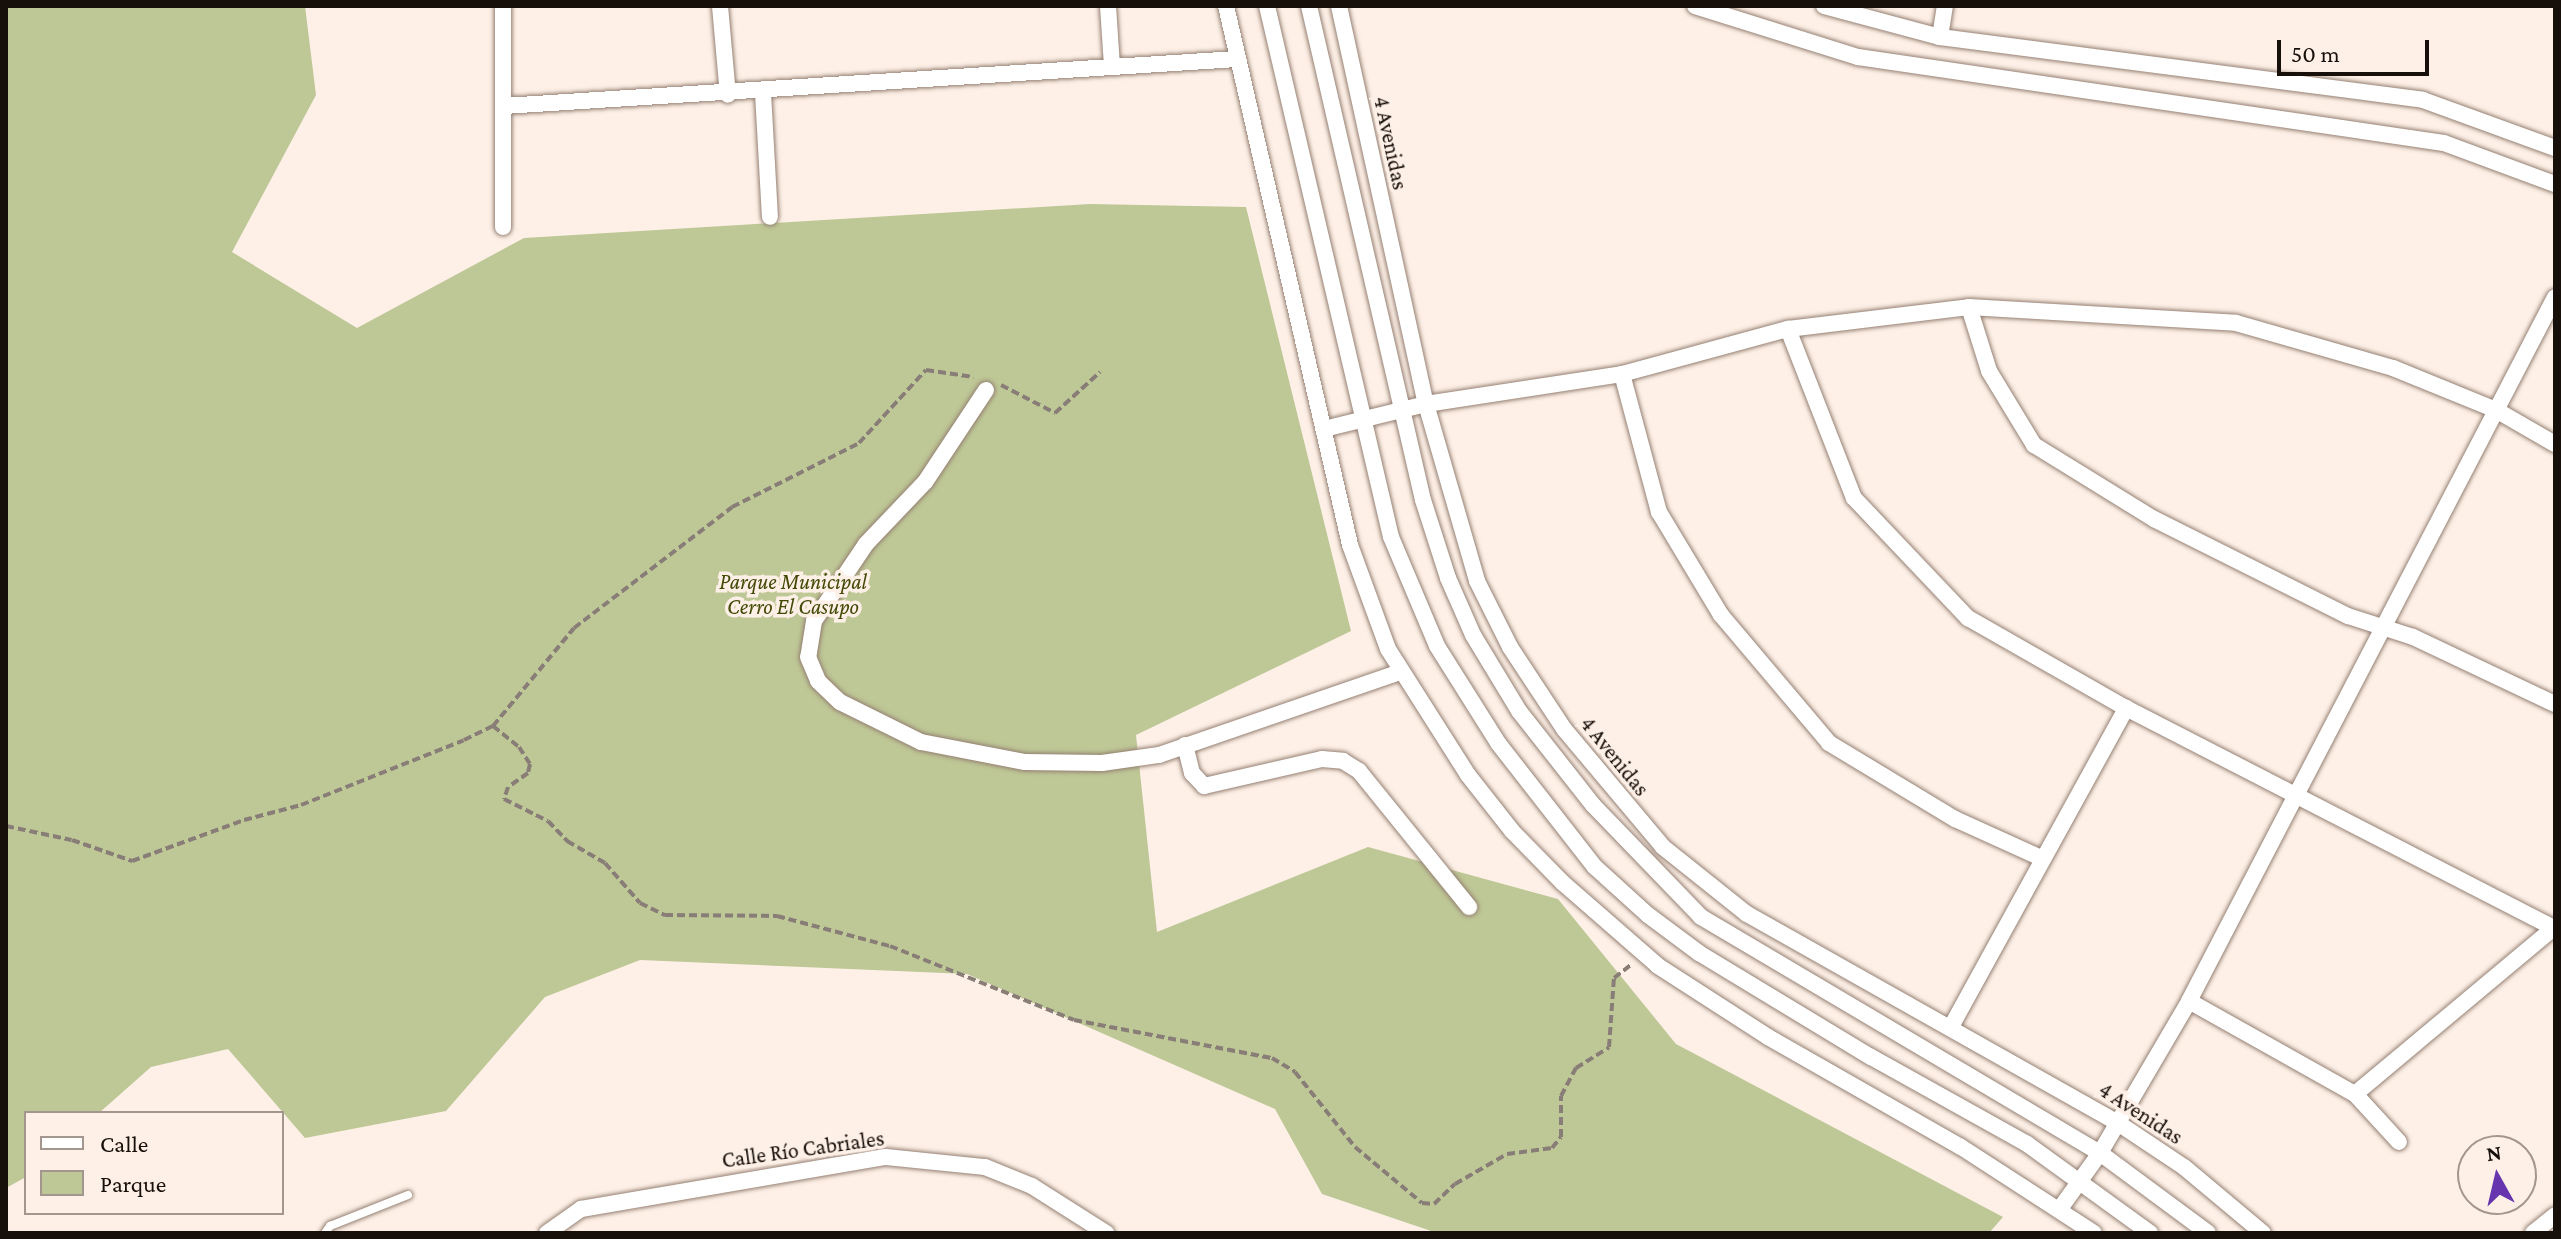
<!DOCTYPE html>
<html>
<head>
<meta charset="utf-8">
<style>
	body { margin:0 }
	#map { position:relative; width:2561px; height:1239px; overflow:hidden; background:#fef0e7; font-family:"Crimson Pro",serif }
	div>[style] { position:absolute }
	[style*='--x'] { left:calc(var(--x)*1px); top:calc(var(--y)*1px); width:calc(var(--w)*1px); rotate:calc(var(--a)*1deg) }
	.green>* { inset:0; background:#bec796 }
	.path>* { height:4px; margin-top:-2px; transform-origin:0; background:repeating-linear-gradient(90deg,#897e77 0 8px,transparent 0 12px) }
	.roads { filter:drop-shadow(0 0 2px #958073) drop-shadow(0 0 2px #958073) }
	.service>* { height:8px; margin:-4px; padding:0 4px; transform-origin:4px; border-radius:4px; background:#fff }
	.minor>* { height:16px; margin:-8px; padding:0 8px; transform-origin:8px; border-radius:8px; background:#fff }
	span { translate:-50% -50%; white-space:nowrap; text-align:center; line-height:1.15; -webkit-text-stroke:7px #fef0e7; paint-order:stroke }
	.street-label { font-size:22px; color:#170f0a }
	.park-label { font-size:22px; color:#424906; font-style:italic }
	.frame { position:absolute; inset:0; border:8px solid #170f0a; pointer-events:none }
	.legend { position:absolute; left:24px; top:1111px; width:260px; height:104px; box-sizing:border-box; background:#fef0e7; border:2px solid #a2968f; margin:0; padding:10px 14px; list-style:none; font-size:24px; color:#170f0a }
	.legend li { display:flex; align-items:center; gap:16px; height:40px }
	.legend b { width:40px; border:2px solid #a2968f }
	.north { position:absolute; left:2457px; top:1135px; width:80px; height:80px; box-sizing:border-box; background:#fef0e7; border:2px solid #a2968f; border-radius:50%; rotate:352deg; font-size:22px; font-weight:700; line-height:32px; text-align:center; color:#170f0a }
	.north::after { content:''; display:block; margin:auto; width:28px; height:36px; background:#6736ae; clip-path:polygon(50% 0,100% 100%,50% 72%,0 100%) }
	.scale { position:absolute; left:2277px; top:40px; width:152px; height:36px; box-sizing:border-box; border:4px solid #170f0a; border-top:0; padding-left:10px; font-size:24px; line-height:28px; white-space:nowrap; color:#170f0a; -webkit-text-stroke:6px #fef0e7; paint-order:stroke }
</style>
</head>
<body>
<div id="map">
	<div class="green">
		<i style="clip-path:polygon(6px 6px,305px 6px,316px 95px,232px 252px,357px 328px,524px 238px,1090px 204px,1246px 207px,1351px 631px,1136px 735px,1157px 932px,1368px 847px,1558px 899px,1676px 1044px,2003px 1217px,1989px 1233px,1437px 1233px,1322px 1194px,1275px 1109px,967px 974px,640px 960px,545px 997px,446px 1111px,305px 1138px,228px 1049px,151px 1067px,99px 1113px,26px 1113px,26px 1177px,6px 1188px)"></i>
	</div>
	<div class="path">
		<i style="--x:1001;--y:385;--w:61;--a:27.4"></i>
		<i style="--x:1055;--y:413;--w:61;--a:-42.3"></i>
		<i style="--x:493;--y:726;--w:33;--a:39"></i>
		<i style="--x:519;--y:747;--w:20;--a:57"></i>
		<i style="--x:530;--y:764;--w:9;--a:103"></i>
		<i style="--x:528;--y:773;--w:24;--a:145"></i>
		<i style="--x:508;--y:787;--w:13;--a:108"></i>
		<i style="--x:504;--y:799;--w:49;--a:26.6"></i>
		<i style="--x:548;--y:821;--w:28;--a:46"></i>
		<i style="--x:567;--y:841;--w:44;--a:30.1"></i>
		<i style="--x:605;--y:863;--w:53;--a:48.8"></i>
		<i style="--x:640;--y:903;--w:28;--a:26"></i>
		<i style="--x:665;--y:915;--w:112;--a:0.5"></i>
		<i style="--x:777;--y:916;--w:117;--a:14.9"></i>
		<i style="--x:890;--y:946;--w:198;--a:21.9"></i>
		<i style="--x:1074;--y:1020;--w:202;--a:10.9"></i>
		<i style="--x:1272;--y:1058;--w:27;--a:31"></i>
		<i style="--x:1295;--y:1072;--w:96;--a:51.3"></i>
		<i style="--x:1355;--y:1147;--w:87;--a:39.9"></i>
		<i style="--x:1422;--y:1203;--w:12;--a:5"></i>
		<i style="--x:1434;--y:1204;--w:29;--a:-44"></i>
		<i style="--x:1455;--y:1184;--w:60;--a:-30"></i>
		<i style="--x:1507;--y:1154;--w:45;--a:-7.6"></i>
		<i style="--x:1552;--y:1148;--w:14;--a:-51"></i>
		<i style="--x:1561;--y:1137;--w:41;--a:-90"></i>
		<i style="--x:1561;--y:1096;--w:32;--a:-62"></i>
		<i style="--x:1576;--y:1068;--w:39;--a:-32"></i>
		<i style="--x:1609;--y:1047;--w:69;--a:-85.9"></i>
		<i style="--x:1614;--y:978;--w:23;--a:-38"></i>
		<i style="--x:6;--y:826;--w:67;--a:12"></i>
		<i style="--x:72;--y:840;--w:64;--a:19.3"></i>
		<i style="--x:132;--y:861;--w:119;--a:-20.1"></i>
		<i style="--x:244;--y:820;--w:59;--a:-14.7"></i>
		<i style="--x:301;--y:805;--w:175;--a:-21.7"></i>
		<i style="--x:464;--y:740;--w:32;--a:-26"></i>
		<i style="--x:493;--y:726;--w:127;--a:-50.4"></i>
		<i style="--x:574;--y:628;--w:199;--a:-37.4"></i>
		<i style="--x:732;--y:507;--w:142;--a:-26.7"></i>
		<i style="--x:859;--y:443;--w:99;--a:-47.5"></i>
		<i style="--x:926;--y:370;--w:48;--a:8.5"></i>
	</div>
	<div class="roads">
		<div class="service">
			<i style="--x:325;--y:1233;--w:9;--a:-54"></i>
			<i style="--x:330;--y:1226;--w:84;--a:-21.7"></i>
		</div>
		<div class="minor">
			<i style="--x:503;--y:6;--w:221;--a:90"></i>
			<i style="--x:720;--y:6;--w:89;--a:84.9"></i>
			<i style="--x:1108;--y:6;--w:60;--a:86.2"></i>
			<i style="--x:1226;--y:6;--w:553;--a:77.04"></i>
			<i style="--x:1350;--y:545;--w:111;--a:69.9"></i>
			<i style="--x:1388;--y:649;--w:149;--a:57.6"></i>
			<i style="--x:1468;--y:775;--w:71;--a:51.8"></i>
			<i style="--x:1512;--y:831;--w:73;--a:45.6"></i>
			<i style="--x:1563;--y:883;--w:126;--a:41.1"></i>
			<i style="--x:1658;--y:966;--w:131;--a:32.8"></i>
			<i style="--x:1768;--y:1037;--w:222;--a:29.7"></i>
			<i style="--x:1961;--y:1147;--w:158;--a:32.9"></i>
			<i style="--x:1267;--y:6;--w:545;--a:76.86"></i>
			<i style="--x:1391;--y:537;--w:118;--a:67.1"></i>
			<i style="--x:1437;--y:646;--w:115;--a:57.8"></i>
			<i style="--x:1498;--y:743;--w:157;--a:52"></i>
			<i style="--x:1595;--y:867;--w:72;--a:42.2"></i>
			<i style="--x:1648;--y:915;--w:64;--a:36.7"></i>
			<i style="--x:1699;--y:953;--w:201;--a:31.2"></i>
			<i style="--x:1871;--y:1057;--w:179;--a:29.1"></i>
			<i style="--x:2027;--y:1144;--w:152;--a:35.9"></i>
			<i style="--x:1309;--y:6;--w:507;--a:77.01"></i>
			<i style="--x:1423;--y:500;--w:82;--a:72.2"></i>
			<i style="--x:1448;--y:578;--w:62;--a:66.3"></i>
			<i style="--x:1473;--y:635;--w:89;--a:58.8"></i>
			<i style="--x:1519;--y:711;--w:120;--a:51.8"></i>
			<i style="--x:1593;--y:805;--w:156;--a:46"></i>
			<i style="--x:1701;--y:917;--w:464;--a:30.6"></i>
			<i style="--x:2100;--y:1153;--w:134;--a:36.5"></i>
			<i style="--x:1339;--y:6;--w:407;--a:77.7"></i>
			<i style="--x:1426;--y:404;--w:184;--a:73.9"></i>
			<i style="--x:1477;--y:581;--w:74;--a:63.4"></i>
			<i style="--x:1510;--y:647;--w:98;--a:56.6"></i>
			<i style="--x:1564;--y:729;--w:154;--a:50"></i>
			<i style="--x:1663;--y:847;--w:107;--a:38.6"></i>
			<i style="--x:1747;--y:914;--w:426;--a:29.4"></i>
			<i style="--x:2118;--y:1123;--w:79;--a:33.7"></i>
			<i style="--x:2184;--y:1167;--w:103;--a:39.9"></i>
			<i style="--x:1695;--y:6;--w:171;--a:17.4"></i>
			<i style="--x:1858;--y:57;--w:592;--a:8.35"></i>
			<i style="--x:2444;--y:143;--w:118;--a:20.3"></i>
			<i style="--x:1824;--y:6;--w:120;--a:15"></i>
			<i style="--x:1940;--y:37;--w:487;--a:7.4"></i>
			<i style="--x:2423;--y:100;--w:140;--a:20"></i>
			<i style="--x:1940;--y:37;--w:31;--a:-81"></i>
			<i style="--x:763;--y:93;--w:124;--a:86.8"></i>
			<i style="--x:504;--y:106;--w:735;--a:-3.67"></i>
			<i style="--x:1969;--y:307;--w:67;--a:72.6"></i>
			<i style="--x:1989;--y:371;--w:87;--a:58.7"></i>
			<i style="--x:2034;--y:445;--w:141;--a:31.7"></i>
			<i style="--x:2154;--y:519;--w:217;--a:26.6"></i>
			<i style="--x:2348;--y:616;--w:68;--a:17.9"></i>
			<i style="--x:2413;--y:637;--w:157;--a:25.3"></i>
			<i style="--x:1788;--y:329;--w:181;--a:68.7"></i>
			<i style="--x:1854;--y:498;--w:166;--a:46.5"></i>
			<i style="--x:1968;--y:618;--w:182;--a:29.7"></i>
			<i style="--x:2126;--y:708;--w:481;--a:27.2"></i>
			<i style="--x:1622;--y:374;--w:143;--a:75"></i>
			<i style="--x:1659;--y:512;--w:120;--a:59"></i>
			<i style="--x:1721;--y:615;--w:167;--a:49.8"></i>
			<i style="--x:1829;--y:743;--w:147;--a:31.1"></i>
			<i style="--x:1955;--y:819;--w:94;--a:24.4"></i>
			<i style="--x:986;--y:390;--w:110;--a:123.5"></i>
			<i style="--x:925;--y:482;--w:86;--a:133.6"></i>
			<i style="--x:866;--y:544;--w:93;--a:124"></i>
			<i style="--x:814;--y:621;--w:36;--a:99"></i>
			<i style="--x:808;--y:657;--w:26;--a:67"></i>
			<i style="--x:818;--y:681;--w:30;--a:44"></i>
			<i style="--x:840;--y:702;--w:90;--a:26.3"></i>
			<i style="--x:921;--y:742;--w:106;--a:10.9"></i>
			<i style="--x:1025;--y:762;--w:77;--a:0.7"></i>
			<i style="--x:1102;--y:763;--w:58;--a:-8"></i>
			<i style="--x:1159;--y:755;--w:255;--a:-19"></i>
			<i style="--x:1324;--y:429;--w:105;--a:-13.8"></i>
			<i style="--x:1426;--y:404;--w:198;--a:-8.7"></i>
			<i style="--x:1622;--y:374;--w:172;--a:-15.2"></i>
			<i style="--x:1788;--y:329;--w:182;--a:-6.9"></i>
			<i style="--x:1969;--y:307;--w:267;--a:3.4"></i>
			<i style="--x:2236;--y:323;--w:163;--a:16"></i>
			<i style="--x:2393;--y:368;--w:111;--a:22.2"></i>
			<i style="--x:2496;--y:410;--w:68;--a:30"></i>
			<i style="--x:1185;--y:745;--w:29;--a:76"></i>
			<i style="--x:1192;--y:773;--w:18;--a:47"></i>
			<i style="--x:1204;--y:786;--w:121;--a:-12.9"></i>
			<i style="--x:1322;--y:759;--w:21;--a:5"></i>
			<i style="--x:1343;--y:761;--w:19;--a:32"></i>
			<i style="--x:1359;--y:771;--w:175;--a:51"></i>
			<i style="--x:2189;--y:1001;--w:190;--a:29.3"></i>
			<i style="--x:2355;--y:1094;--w:65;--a:47.5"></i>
			<i style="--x:1952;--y:1025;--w:362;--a:-61.2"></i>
			<i style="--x:2355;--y:1094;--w:261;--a:-39.9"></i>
			<i style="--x:2059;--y:1210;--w:70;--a:-54.3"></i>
			<i style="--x:2100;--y:1153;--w:176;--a:-59.6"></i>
			<i style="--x:2189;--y:1001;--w:793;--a:-62.53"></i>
			<i style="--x:547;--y:1233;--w:42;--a:-35.2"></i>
			<i style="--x:581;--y:1209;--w:309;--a:-9.7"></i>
			<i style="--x:886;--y:1157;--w:100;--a:5.8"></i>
			<i style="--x:985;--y:1167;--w:51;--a:22"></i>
			<i style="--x:1032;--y:1186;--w:88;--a:32.4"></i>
			<i style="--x:2533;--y:1233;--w:28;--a:-39"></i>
		</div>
	</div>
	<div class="street-label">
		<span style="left:1391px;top:143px;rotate:78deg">4 Avenidas</span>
		<span style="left:1615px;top:756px;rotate:51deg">4 Avenidas</span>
		<span style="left:2141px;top:1113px;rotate:33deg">4 Avenidas</span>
		<span style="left:803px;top:1149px;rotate:-8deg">Calle Río Cabriales</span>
	</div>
	<div class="park-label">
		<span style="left:793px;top:594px">Parque Municipal<br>Cerro El Casupo</span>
	</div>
	<div class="frame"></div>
	<ul class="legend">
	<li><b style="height:10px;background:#fff"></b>Calle</li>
	<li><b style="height:22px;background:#bec796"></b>Parque</li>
	</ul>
	<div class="north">N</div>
	<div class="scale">50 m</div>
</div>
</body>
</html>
